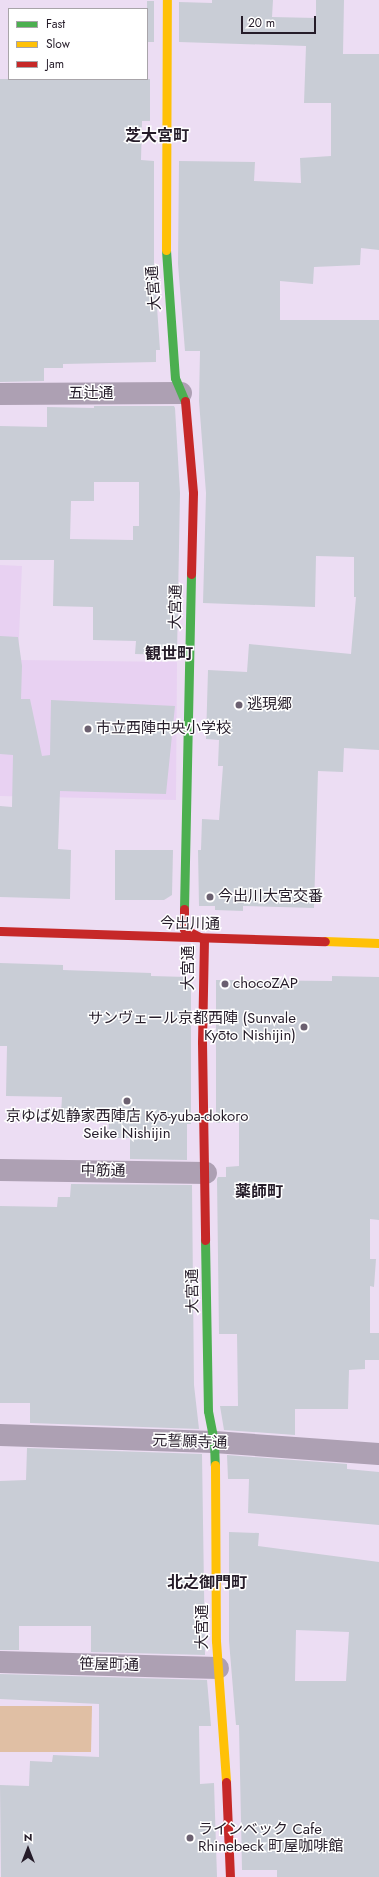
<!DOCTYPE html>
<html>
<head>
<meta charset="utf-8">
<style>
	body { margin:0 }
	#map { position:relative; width:379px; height:1877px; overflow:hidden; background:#ecddf3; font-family:Jost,"Noto Sans JP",sans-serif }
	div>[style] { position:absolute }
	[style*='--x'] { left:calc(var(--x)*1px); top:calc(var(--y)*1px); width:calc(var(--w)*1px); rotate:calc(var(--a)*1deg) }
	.built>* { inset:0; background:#e8d1f2 }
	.green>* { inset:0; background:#e0bfa4 }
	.building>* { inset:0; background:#c9cdd6 }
	.street>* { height:22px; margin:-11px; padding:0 11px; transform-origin:11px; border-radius:11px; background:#ada0b3 }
	.fast>* { height:9px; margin:-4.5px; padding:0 4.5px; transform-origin:4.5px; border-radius:4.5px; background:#4caf50 }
	.slow>* { height:9px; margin:-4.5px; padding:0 4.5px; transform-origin:4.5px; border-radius:4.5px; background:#ffc107 }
	.jam>* { height:9px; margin:-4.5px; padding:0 4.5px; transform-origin:4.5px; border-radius:4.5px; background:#c62828 }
	.dots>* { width:11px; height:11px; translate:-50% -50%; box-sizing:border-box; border:2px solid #fff; border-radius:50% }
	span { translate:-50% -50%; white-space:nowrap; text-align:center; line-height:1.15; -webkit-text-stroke:3px #fff; paint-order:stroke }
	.street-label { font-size:15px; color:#251c29 }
	.poi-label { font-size:15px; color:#251c29 }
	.left { translate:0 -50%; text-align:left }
	.right { translate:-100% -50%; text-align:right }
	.neighbourhood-label { font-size:16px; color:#251c29; font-weight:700 }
	.legend { position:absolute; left:8px; top:8px; width:140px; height:72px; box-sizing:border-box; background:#fff; border:1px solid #a8a4a9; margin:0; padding:5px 7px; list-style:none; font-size:12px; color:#251c29 }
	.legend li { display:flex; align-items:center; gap:8px; height:20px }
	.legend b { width:20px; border:1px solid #a8a4a9 }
	.north { position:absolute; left:8px; top:1829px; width:40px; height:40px; -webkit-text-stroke:3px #fff; paint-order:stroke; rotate:0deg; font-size:11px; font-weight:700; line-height:16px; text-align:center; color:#251c29 }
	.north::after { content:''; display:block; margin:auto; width:14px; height:18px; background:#251c29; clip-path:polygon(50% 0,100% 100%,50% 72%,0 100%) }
	.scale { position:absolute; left:241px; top:16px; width:75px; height:18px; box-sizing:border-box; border:2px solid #251c29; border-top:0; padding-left:5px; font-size:12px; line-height:14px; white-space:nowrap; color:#251c29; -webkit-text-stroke:3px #fff; paint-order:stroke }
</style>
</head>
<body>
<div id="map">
	<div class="built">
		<i style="clip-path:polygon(0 565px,22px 566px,18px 660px,177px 662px,176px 800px,0 796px)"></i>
	</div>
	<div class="green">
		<i style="clip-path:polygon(0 1706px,92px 1706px,91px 1752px,0 1752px)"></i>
	</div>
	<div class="building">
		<i style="clip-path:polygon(212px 0,273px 0,272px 17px,316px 18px,316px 0,344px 0,343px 54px,379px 54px,379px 250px,361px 248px,360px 265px,314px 267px,313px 284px,280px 281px,280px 320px,379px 320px,379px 750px,344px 748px,343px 772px,318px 771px,314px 908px,243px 906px,243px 911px,215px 910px,215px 906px,199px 906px,198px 850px,201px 850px,202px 819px,219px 820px,223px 766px,218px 766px,219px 740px,206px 739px,208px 670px,247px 672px,249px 644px,351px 654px,356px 597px,354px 597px,354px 557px,316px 556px,315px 607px,203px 603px,206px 493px,199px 401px,200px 351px,185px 351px,178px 264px,179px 161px,255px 162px,254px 181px,301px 183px,300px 158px,331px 156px,331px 103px,304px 103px,306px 46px,179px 42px,179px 2px,212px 3px)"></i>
		<i style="clip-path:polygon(147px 1px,154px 1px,154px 42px,147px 42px)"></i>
		<i style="clip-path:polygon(0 79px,150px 79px,150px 121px,142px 121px,141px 160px,154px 161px,154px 264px,160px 350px,156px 350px,156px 362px,63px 364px,63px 368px,44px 368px,44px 381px,0 382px)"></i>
		<i style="clip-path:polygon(evenodd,94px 406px,174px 406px,175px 408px,180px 493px,177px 655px,135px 654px,136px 641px,93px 640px,93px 607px,53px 606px,54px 560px,0 560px,0 426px,47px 427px,47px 407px,94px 408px,94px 406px,94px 482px,139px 482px,139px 526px,133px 526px,133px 540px,70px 539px,71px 501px,94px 501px,94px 482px)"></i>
		<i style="clip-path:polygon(0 636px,18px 637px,22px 666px,21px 699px,30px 699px,42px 756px,50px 755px,51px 700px,175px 706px,166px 794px,60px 791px,58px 849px,71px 850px,70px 899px,0 897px,0 806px,12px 807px,13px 755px,0 754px)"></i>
		<i style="clip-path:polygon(115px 850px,173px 850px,172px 895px,164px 900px,115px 900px)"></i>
		<i style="clip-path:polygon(0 963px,63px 965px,63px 970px,151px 973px,151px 976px,187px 977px,187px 980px,191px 980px,191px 1124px,187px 1124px,187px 1160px,130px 1159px,130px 1138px,108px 1138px,109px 1119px,79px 1118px,79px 1114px,61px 1114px,62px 1097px,6px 1096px,7px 1046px,0 1046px)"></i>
		<i style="clip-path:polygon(332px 976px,379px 977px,379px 1220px,370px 1219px,370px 1259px,376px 1259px,374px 1287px,370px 1286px,370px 1333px,379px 1333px,379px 1360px,365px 1360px,365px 1369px,349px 1370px,348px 1409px,295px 1409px,295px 1435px,224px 1430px,220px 1406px,238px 1406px,237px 1334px,219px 1334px,217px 1179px,218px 1177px,226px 1177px,226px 1167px,239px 1166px,239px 1122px,216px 1123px,216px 980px,332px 981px)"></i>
		<i style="clip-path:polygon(71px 1184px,192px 1185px,194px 1385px,199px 1429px,30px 1423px,30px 1403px,0 1403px,0 1206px,57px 1207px,58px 1197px,70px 1197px)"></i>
		<i style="clip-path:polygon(27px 1448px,202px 1454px,205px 1655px,91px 1652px,91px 1626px,19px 1626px,19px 1650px,0 1650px,0 1481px,26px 1480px)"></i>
		<i style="clip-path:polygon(227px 1455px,347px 1464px,347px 1469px,379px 1472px,379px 1525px,248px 1513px,249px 1479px,228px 1479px)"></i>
		<i style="clip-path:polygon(evenodd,229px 1532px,259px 1533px,258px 1546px,379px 1562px,379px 1877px,277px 1877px,277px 1870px,242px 1870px,239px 1725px,236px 1725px,229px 1641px,229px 1532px,296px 1630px,349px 1632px,346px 1681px,295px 1681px,296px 1630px)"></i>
		<i style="clip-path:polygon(0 1674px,207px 1680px,211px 1726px,199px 1726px,200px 1784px,214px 1783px,217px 1877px,1px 1877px,0 1785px,29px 1786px,30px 1761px,52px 1762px,53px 1755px,99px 1757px,99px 1704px,0 1699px)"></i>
	</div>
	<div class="street">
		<i style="--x:0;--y:394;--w:181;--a:-0.3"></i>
		<i style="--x:0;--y:1170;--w:206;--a:0.8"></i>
		<i style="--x:0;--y:1435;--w:214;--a:1.9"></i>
		<i style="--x:214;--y:1442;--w:165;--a:4.2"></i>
		<i style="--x:0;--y:1662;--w:218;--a:1.6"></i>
	</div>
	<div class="fast">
		<i style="--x:166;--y:250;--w:128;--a:86"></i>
		<i style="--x:175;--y:378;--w:25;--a:67"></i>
		<i style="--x:184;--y:909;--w:335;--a:-88.8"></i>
		<i style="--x:205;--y:1240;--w:171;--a:89"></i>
		<i style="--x:208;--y:1411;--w:32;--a:79"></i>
		<i style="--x:214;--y:1442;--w:23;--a:88"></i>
	</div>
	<div class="slow">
		<i style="--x:166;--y:250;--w:250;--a:-89.8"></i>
		<i style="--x:325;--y:941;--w:54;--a:2.1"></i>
		<i style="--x:215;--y:1465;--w:176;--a:89.7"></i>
		<i style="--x:216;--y:1641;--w:141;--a:85.9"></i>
	</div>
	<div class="jam">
		<i style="--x:185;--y:401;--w:92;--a:85"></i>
		<i style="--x:193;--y:493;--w:81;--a:91.4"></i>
		<i style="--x:184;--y:909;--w:20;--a:90"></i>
		<i style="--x:184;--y:929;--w:22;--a:27"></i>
		<i style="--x:204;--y:939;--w:103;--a:91.1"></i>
		<i style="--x:202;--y:1042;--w:198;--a:89.1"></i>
		<i style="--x:0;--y:931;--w:325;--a:1.8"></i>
		<i style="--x:226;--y:1782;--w:95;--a:87.6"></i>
	</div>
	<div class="dots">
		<i style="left:239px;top:705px;background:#6b6070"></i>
		<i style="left:88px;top:729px;background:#6b6070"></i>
		<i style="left:210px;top:897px;background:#6b6070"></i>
		<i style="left:225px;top:984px;background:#6b6070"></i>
		<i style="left:304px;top:1027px;background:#6b6070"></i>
		<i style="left:127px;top:1101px;background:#6b6070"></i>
		<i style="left:190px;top:1838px;background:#6b6070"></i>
	</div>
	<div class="street-label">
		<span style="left:154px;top:288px;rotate:-94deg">大宮通</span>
		<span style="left:91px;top:394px">五辻通</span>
		<span style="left:176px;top:607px;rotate:-89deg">大宮通</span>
		<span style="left:190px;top:924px;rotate:1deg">今出川通</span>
		<span style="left:189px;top:968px;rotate:-90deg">大宮通</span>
		<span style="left:103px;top:1171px;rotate:1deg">中筋通</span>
		<span style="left:193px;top:1291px;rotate:-91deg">大宮通</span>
		<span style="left:190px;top:1442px;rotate:2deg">元誓願寺通</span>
		<span style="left:203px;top:1627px;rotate:-90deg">大宮通</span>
		<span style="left:109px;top:1665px;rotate:1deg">笹屋町通</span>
	</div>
	<div class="poi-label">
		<span class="left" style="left:247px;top:705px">逃現郷</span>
		<span class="left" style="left:96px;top:729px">市立西陣中央小学校</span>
		<span class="left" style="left:218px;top:897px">今出川大宮交番</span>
		<span class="left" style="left:233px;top:984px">chocoZAP</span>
		<span class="right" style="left:296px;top:1027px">サンヴェール京都西陣 (Sunvale<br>Kyōto Nishijin)</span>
		<span style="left:127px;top:1125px">京ゆば処静家西陣店 Kyō-yuba-dokoro<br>Seike Nishijin</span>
		<span class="left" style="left:198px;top:1838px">ラインベック Cafe<br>Rhinebeck 町屋咖啡館</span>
	</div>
	<div class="neighbourhood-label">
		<span style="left:157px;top:136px">芝大宮町</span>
		<span style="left:169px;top:654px">観世町</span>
		<span style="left:259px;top:1192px">薬師町</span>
		<span style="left:207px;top:1583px">北之御門町</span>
	</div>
	<ul class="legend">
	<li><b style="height:5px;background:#4caf50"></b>Fast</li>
	<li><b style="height:5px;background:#ffc107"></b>Slow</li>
	<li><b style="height:5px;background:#c62828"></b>Jam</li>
	</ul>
	<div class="north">N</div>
	<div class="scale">20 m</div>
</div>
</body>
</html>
